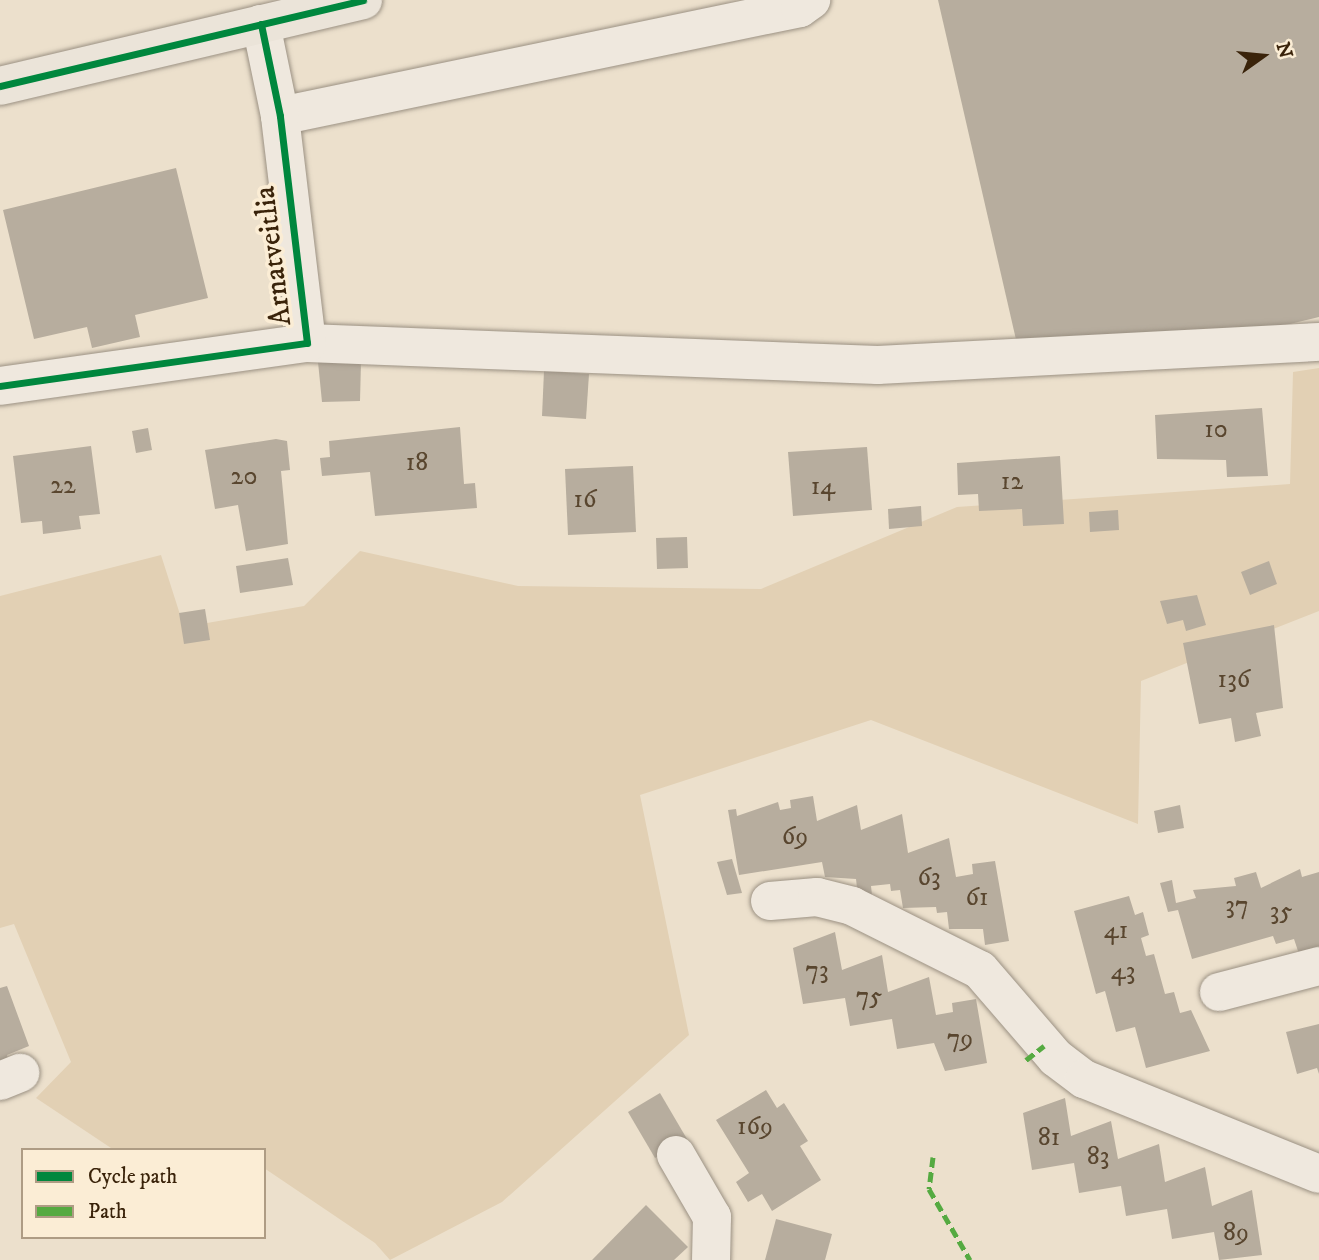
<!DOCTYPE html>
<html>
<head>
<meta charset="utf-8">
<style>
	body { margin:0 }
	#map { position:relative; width:1319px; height:1260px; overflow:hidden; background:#ece0cc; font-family:"IM FELL DW Pica",serif }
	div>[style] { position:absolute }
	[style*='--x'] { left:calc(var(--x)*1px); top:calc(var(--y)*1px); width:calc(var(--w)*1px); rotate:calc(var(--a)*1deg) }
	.green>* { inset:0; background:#e2d0b4 }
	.building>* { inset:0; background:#b7ad9e }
	.roads { filter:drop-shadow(0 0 2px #9b9183) drop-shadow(0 0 2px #9b9183) }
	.minor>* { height:38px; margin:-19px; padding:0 19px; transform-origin:19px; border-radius:19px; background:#efe8de }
	.major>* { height:38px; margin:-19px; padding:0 19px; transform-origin:19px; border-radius:19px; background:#ebe4d9 }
	.quiet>* { height:5px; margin-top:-2.5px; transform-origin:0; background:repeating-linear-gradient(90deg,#55aa41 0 10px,transparent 0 15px) }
	.cycleway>* { height:7px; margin:-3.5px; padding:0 3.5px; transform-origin:3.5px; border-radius:3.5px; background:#00873e }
	span { translate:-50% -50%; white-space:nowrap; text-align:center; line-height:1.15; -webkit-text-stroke:7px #fbedd5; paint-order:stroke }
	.number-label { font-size:26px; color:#59462f }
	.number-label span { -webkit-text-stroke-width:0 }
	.street-label { font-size:30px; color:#3a230a }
	.legend { position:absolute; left:21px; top:1148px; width:245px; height:91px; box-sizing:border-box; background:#fbedd5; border:2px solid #ae9c84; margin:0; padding:9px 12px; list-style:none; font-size:21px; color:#3a230a }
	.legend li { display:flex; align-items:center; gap:14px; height:35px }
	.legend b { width:35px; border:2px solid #ae9c84 }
	.north { position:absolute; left:1228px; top:21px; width:70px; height:70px; -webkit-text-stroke:5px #fbedd5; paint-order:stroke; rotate:75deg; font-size:19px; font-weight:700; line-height:28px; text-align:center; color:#3a230a }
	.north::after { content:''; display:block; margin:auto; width:24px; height:32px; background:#3a230a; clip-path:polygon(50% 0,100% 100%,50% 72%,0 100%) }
</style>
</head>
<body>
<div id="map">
	<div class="green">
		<i style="clip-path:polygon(1319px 368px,1319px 611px,1141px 681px,1138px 824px,871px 720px,640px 795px,689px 1035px,502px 1202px,390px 1260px,375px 1243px,264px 1168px,264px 1150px,114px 1150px,36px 1098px,71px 1062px,14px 924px,0 928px,0 596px,161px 555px,184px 627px,304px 606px,360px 551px,518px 586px,761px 589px,957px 507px,1290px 484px,1293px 372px)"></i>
	</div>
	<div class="building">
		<i style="clip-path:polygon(938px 0,1319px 0,1319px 317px,1218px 341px,1020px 357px)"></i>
		<i style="clip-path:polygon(176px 168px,208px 298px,135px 315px,140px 337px,92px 348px,87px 327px,34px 339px,3px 210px)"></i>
		<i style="clip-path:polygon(318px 362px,361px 362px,360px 401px,322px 402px)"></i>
		<i style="clip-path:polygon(544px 371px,589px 374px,586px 419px,542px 416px)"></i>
		<i style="clip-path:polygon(1262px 408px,1268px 476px,1227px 477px,1226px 460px,1157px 459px,1155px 415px)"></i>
		<i style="clip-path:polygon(460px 427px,464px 484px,475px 483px,477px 508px,375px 516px,370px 472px,322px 476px,320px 458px,330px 457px,329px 441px)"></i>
		<i style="clip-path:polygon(148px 428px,152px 450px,136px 453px,132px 431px)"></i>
		<i style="clip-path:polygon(276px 439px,287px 441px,290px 470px,281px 471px,288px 544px,246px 551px,238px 505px,215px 509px,205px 450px)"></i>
		<i style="clip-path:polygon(91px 446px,100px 514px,79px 516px,81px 529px,43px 534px,42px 521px,21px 523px,13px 456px)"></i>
		<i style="clip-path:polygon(867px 447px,872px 510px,793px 516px,788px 452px)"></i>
		<i style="clip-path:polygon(1060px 456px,1064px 524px,1023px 526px,1022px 509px,979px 511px,978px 494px,958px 495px,957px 463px)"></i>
		<i style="clip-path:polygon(633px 466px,636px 532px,568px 535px,565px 469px)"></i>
		<i style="clip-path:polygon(921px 506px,922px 526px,889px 529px,888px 509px)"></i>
		<i style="clip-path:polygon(1118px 510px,1119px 530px,1090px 532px,1089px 512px)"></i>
		<i style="clip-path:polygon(687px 537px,688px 568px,657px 569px,656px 538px)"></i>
		<i style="clip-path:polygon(288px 558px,293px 585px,240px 593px,236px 566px)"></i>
		<i style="clip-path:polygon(1269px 561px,1277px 584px,1250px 595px,1241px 572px)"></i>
		<i style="clip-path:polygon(1197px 595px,1206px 625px,1186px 631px,1183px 620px,1167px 624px,1160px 601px)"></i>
		<i style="clip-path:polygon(205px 609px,210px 640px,184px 644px,179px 613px)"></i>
		<i style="clip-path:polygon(1274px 625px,1283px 708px,1256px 713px,1261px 736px,1235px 742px,1231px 718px,1199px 724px,1183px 643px)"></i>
		<i style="clip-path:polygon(813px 796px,817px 821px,857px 805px,861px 830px,902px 814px,908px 853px,949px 838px,956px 877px,973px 874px,972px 864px,995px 861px,1009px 941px,985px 945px,983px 929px,949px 929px,947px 912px,937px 913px,936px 907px,903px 908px,900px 890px,891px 891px,890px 884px,871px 886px,872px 895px,858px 897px,856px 879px,825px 877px,822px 862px,739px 875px,728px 810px,736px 809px,737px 816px,778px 802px,780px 810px,791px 808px,790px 800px)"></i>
		<i style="clip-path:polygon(1180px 805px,1184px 828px,1158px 833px,1154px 811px)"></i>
		<i style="clip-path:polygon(732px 859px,742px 893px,727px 895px,717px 862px)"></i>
		<i style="clip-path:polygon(1300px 869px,1302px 877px,1319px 872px,1319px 948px,1299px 954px,1294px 939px,1276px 944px,1273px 936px,1192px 959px,1178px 910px,1168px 912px,1160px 883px,1172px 880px,1176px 903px,1196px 898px,1193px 890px,1236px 886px,1234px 878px,1256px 872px,1261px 888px)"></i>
		<i style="clip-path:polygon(1129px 896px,1135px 915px,1143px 912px,1149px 935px,1141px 938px,1146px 956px,1154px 954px,1165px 994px,1174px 992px,1180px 1013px,1191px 1010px,1210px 1051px,1146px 1068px,1135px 1027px,1116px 1032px,1105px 991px,1096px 994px,1074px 911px)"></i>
		<i style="clip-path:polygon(835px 932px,842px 970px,882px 955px,888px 992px,929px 977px,936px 1015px,953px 1012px,952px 1003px,976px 999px,987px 1063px,945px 1071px,934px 1043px,897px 1049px,892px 1019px,850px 1026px,845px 998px,803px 1004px,793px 948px)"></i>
		<i style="clip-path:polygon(7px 986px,29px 1046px,7px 1055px,9px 1062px,0 1066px,0 988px)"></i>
		<i style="clip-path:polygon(1319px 1024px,1319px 1074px,1317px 1068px,1297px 1074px,1286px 1032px)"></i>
		<i style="clip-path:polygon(766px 1090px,777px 1108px,784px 1103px,808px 1141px,800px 1146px,821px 1180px,772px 1211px,762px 1194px,748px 1202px,736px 1182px,749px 1173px,716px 1120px)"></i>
		<i style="clip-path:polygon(660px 1093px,687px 1139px,655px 1158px,628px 1112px)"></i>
		<i style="clip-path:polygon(1065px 1098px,1071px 1136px,1111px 1121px,1118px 1159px,1159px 1144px,1165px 1182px,1205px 1167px,1212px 1206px,1252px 1190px,1262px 1255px,1219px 1260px,1214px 1232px,1172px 1239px,1167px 1209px,1126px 1216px,1121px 1186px,1079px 1193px,1074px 1163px,1032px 1170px,1023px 1113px)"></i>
		<i style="clip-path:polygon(646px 1205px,688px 1247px,674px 1260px,592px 1260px)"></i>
		<i style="clip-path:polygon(776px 1219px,832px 1234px,825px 1260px,765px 1260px)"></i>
	</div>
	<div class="roads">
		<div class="minor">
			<i style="--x:280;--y:116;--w:531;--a:-11.73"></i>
			<i style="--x:800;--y:8;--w:14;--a:-36"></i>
			<i style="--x:307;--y:343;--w:571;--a:2.21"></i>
			<i style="--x:878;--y:365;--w:442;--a:-3"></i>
			<i style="--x:0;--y:386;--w:310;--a:-8"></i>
			<i style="--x:307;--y:343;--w:229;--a:-96.8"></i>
			<i style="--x:280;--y:116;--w:94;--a:-101.7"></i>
			<i style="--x:770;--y:901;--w:47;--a:-4.9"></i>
			<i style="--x:817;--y:897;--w:36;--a:14"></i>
			<i style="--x:852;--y:906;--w:143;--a:26.6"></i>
			<i style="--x:980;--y:970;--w:116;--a:49.2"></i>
			<i style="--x:1056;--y:1058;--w:35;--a:37"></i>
			<i style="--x:1084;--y:1079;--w:253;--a:22"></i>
			<i style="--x:1219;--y:992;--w:103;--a:-14.6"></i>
			<i style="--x:0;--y:1081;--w:22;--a:-22"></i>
			<i style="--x:676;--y:1155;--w:72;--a:59.9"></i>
			<i style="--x:712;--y:1217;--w:43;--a:91.3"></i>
		</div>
		<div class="major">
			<i style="--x:0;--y:86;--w:373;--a:-13.3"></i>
		</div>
	</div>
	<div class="quiet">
		<i style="--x:1026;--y:1060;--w:23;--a:-38"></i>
		<i style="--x:933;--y:1157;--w:32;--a:97"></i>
		<i style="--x:929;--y:1189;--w:82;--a:60"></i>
	</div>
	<div class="cycleway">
		<i style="--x:0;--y:86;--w:373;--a:-13.3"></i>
		<i style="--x:0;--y:386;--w:310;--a:-8"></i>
		<i style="--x:307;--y:343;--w:229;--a:-96.8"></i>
		<i style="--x:280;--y:116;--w:94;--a:-101.7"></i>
	</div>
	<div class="number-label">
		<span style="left:1216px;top:430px">10</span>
		<span style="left:417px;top:463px">18</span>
		<span style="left:244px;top:477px">20</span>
		<span style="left:1012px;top:482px">12</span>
		<span style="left:63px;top:486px">22</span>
		<span style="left:823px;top:487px">14</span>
		<span style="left:585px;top:500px">16</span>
		<span style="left:1234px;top:680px">136</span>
		<span style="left:795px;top:837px">69</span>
		<span style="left:929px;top:878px">63</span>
		<span style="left:977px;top:898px">61</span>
		<span style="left:1237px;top:906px">37</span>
		<span style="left:1281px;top:912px">35</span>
		<span style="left:1116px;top:931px">41</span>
		<span style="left:817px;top:971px">73</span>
		<span style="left:1123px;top:972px">43</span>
		<span style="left:869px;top:997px">75</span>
		<span style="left:960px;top:1039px">79</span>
		<span style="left:755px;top:1127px">169</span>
		<span style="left:1049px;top:1138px">81</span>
		<span style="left:1098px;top:1157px">83</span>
		<span style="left:1236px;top:1233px">89</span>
	</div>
	<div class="street-label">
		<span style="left:274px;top:256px;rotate:-97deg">Arnatveitlia</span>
	</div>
	<ul class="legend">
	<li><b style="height:9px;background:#00873e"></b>Cycle path</li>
	<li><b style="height:9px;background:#55aa41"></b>Path</li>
	</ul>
	<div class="north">N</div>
</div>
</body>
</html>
